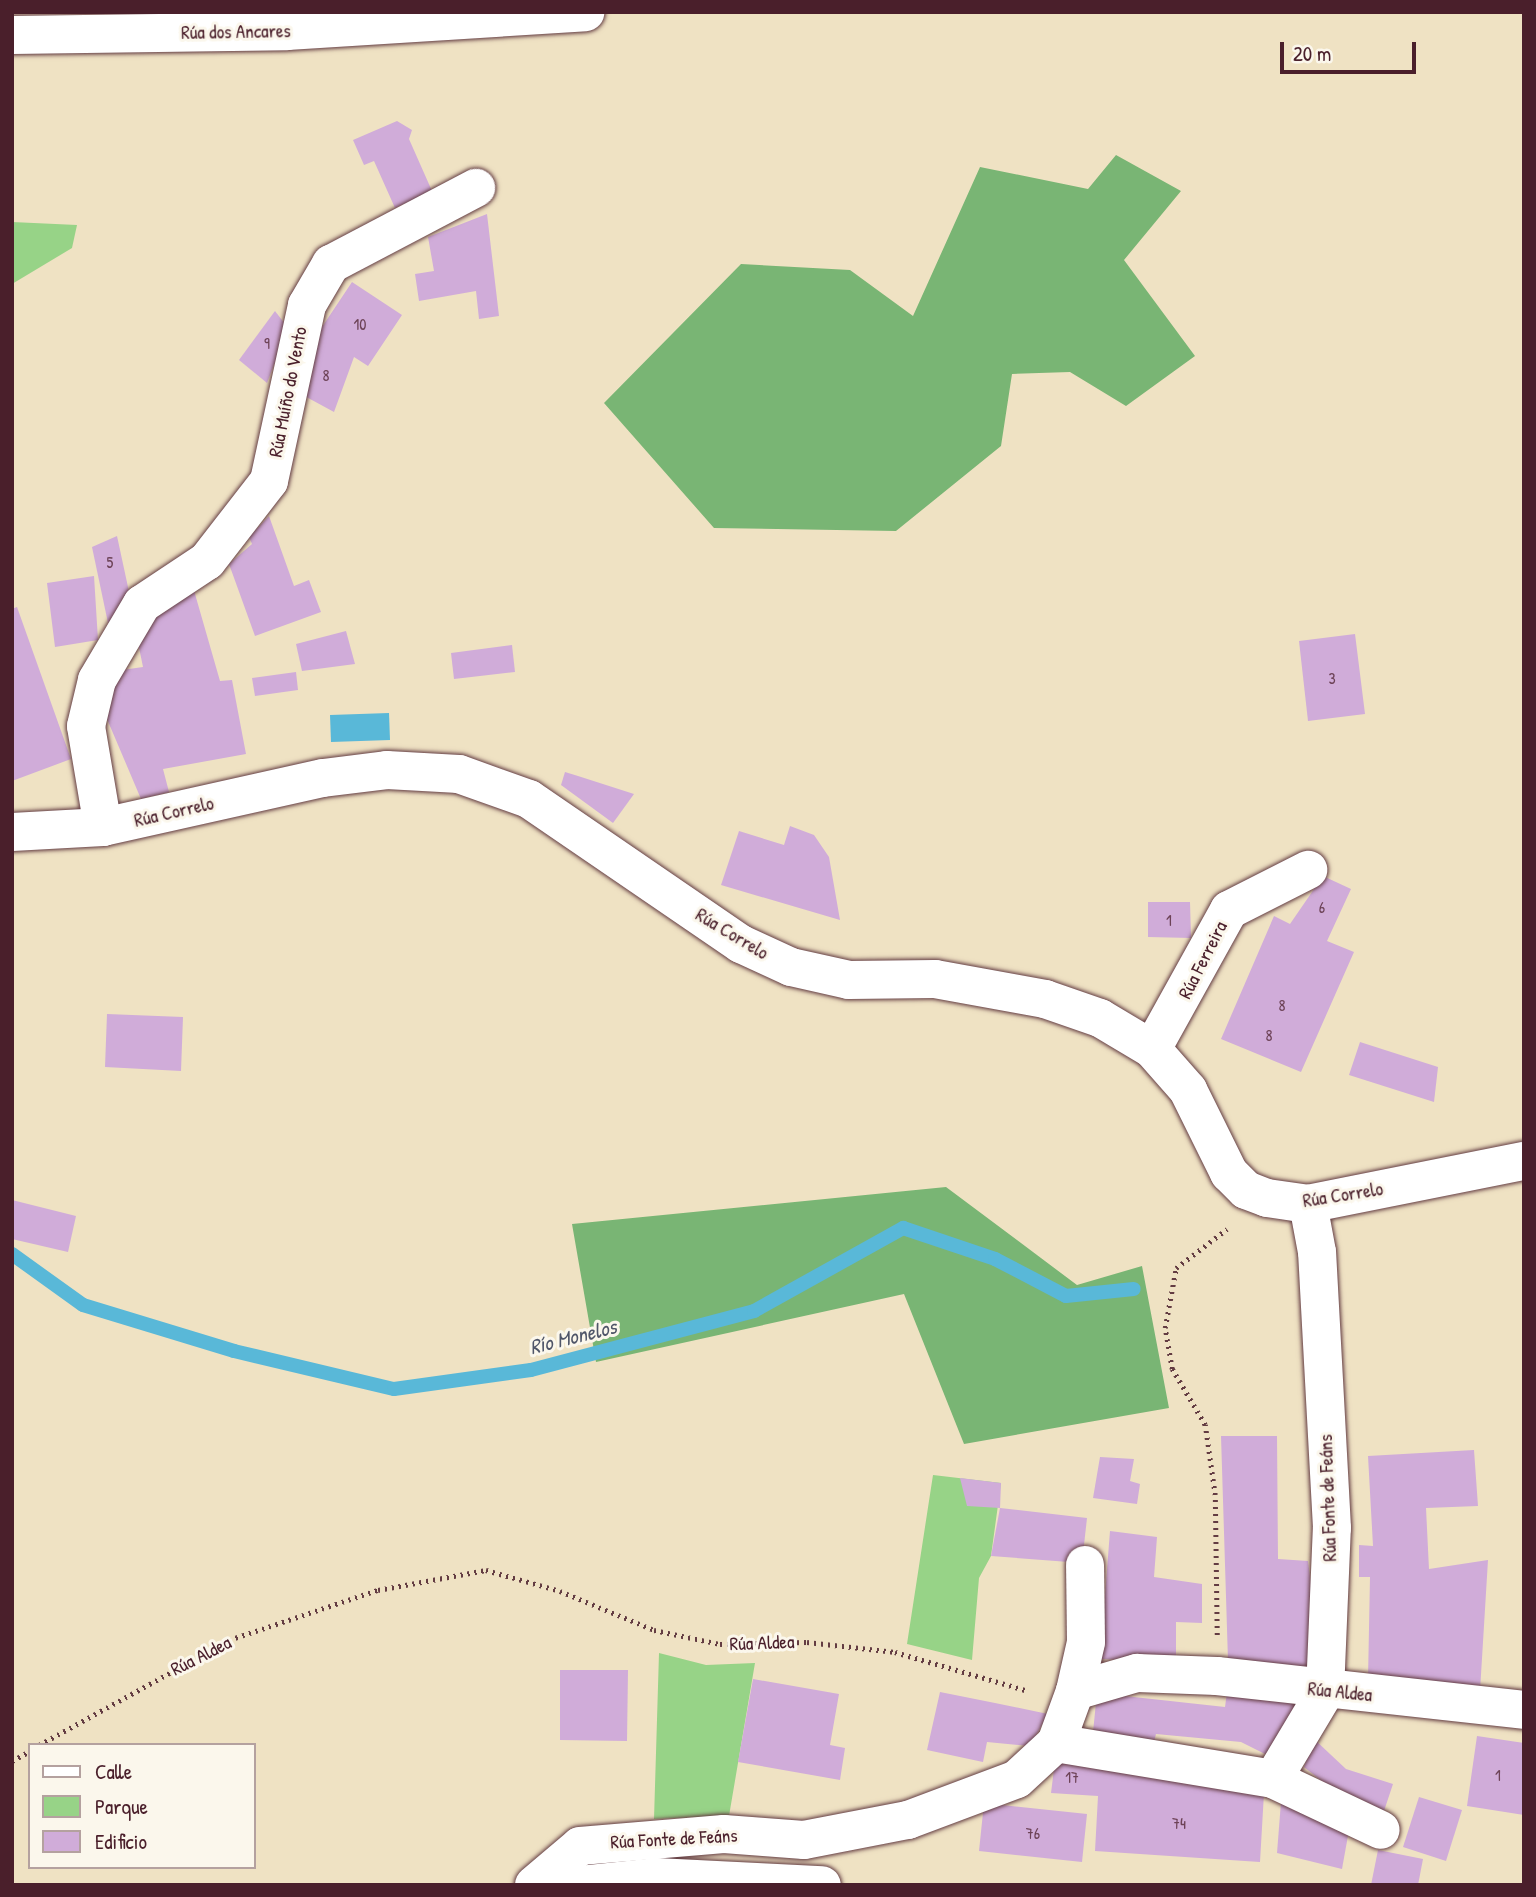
<!DOCTYPE html>
<html>
<head>
<meta charset="utf-8">
<style>
	body { margin:0 }
	#map { position:relative; width:1536px; height:1897px; overflow:hidden; background:#efe2c3; font-family:"Patrick Hand",sans-serif }
	div>[style] { position:absolute }
	[style*='--x'] { left:calc(var(--x)*1px); top:calc(var(--y)*1px); width:calc(var(--w)*1px); rotate:calc(var(--a)*1deg) }
	.green>* { inset:0; background:#97d387 }
	.forest>* { inset:0; background:#79b574 }
	.water>* { inset:0; background:#59b8d8 }
	.stream>* { height:14px; margin:-7px; padding:0 7px; transform-origin:7px; border-radius:7px; background:#59b8d8 }
	.building>* { inset:0; background:#d0acd9 }
	.path>* { height:4.5px; margin-top:-2.25px; transform-origin:0; background:repeating-linear-gradient(90deg,#633c42 0 2px,transparent 0 7px) }
	.roads { filter:drop-shadow(0 0 2px #633c42) drop-shadow(0 0 2px #633c42) }
	.minor>* { height:38px; margin:-19px; padding:0 19px; transform-origin:19px; border-radius:19px; background:#fff }
	span { translate:-50% -50%; white-space:nowrap; text-align:center; line-height:1.15; -webkit-text-stroke:6px #fbf7ec; paint-order:stroke }
	.number-label { font-size:16px; color:#6c4256 }
	.number-label span { -webkit-text-stroke-width:0 }
	.street-label { font-size:19px; color:#4a1f2b }
	.water-label { font-size:21px; color:#4f5568; font-style:italic }
	.frame { position:absolute; inset:0; border:14px solid #4a1f2b; pointer-events:none }
	.legend { position:absolute; left:28px; top:1743px; width:228px; height:126px; box-sizing:border-box; background:#fbf7ec; border:2px solid #b4a19f; margin:0; padding:9px 12px; list-style:none; font-size:21px; color:#4a1f2b }
	.legend li { display:flex; align-items:center; gap:14px; height:35px }
	.legend b { width:35px; border:2px solid #b4a19f }
	.scale { position:absolute; left:1280px; top:42px; width:136px; height:32px; box-sizing:border-box; border:4px solid #4a1f2b; border-top:0; padding-left:9px; font-size:21px; line-height:24px; white-space:nowrap; color:#4a1f2b; -webkit-text-stroke:5px #fbf7ec; paint-order:stroke }
</style>
</head>
<body>
<div id="map">
	<div class="green">
		<i style="clip-path:polygon(12px 222px,77px 225px,72px 248px,12px 284px)"></i>
		<i style="clip-path:polygon(933px 1475px,1001px 1483px,991px 1556px,979px 1578px,972px 1660px,907px 1644px)"></i>
		<i style="clip-path:polygon(659px 1653px,706px 1665px,755px 1663px,729px 1816px,654px 1819px)"></i>
	</div>
	<div class="forest">
		<i style="clip-path:polygon(1116px 155px,1181px 191px,1124px 260px,1195px 356px,1126px 406px,1070px 372px,1012px 374px,1001px 446px,896px 531px,714px 528px,604px 403px,741px 264px,850px 270px,913px 316px,980px 167px,1088px 189px)"></i>
		<i style="clip-path:polygon(946px 1187px,1077px 1285px,1142px 1266px,1169px 1408px,964px 1444px,904px 1294px,596px 1362px,572px 1224px)"></i>
	</div>
	<div class="water">
		<i style="clip-path:polygon(389px 713px,390px 740px,331px 742px,330px 715px)"></i>
	</div>
	<div class="stream">
		<i style="--x:12;--y:1254;--w:87;--a:35.7"></i>
		<i style="--x:83;--y:1305;--w:158;--a:16.9"></i>
		<i style="--x:234;--y:1351;--w:164;--a:13.4"></i>
		<i style="--x:394;--y:1389;--w:138;--a:-7.9"></i>
		<i style="--x:531;--y:1370;--w:231;--a:-14.8"></i>
		<i style="--x:754;--y:1311;--w:171;--a:-29.1"></i>
		<i style="--x:903;--y:1228;--w:97;--a:18.6"></i>
		<i style="--x:995;--y:1259;--w:80;--a:27.5"></i>
		<i style="--x:1066;--y:1296;--w:68;--a:-5.9"></i>
	</div>
	<div class="building">
		<i style="clip-path:polygon(397px 121px,412px 130px,409px 139px,432px 191px,395px 208px,374px 161px,364px 165px,353px 140px)"></i>
		<i style="clip-path:polygon(487px 214px,499px 316px,479px 319px,476px 291px,419px 301px,415px 274px,434px 271px,428px 237px)"></i>
		<i style="clip-path:polygon(352px 282px,402px 315px,368px 366px,354px 357px,334px 412px,299px 393px,318px 333px)"></i>
		<i style="clip-path:polygon(275px 311px,288px 328px,267px 383px,239px 360px)"></i>
		<i style="clip-path:polygon(269px 516px,294px 586px,309px 580px,321px 612px,255px 636px,229px 564px,252px 544px,249px 537px)"></i>
		<i style="clip-path:polygon(117px 536px,131px 601px,108px 623px,92px 547px)"></i>
		<i style="clip-path:polygon(94px 576px,98px 640px,55px 647px,47px 583px)"></i>
		<i style="clip-path:polygon(193px 587px,220px 681px,232px 680px,246px 754px,163px 769px,169px 792px,141px 799px,107px 719px,115px 671px,143px 667px,135px 628px)"></i>
		<i style="clip-path:polygon(17px 607px,71px 759px,12px 781px,12px 609px)"></i>
		<i style="clip-path:polygon(346px 631px,355px 664px,302px 671px,296px 644px)"></i>
		<i style="clip-path:polygon(1355px 634px,1365px 714px,1308px 721px,1299px 641px)"></i>
		<i style="clip-path:polygon(512px 645px,515px 672px,454px 679px,451px 653px)"></i>
		<i style="clip-path:polygon(296px 672px,298px 690px,255px 696px,252px 678px)"></i>
		<i style="clip-path:polygon(565px 772px,578px 776px,634px 794px,613px 823px,561px 785px)"></i>
		<i style="clip-path:polygon(790px 826px,814px 835px,829px 857px,840px 920px,721px 885px,739px 831px,784px 845px)"></i>
		<i style="clip-path:polygon(1323px 876px,1351px 889px,1327px 941px,1354px 952px,1301px 1072px,1221px 1039px,1274px 916px,1290px 924px)"></i>
		<i style="clip-path:polygon(1148px 902px,1190px 902px,1191px 938px,1148px 937px)"></i>
		<i style="clip-path:polygon(107px 1014px,183px 1017px,181px 1071px,105px 1067px)"></i>
		<i style="clip-path:polygon(1360px 1042px,1438px 1067px,1434px 1102px,1349px 1075px)"></i>
		<i style="clip-path:polygon(12px 1200px,76px 1216px,68px 1252px,12px 1239px)"></i>
		<i style="clip-path:polygon(1221px 1436px,1277px 1436px,1278px 1559px,1308px 1561px,1316px 1622px,1311px 1680px,1228px 1661px)"></i>
		<i style="clip-path:polygon(1474px 1450px,1478px 1506px,1426px 1508px,1429px 1569px,1488px 1560px,1480px 1691px,1368px 1679px,1370px 1577px,1359px 1577px,1359px 1545px,1373px 1546px,1368px 1456px)"></i>
		<i style="clip-path:polygon(1100px 1457px,1134px 1459px,1130px 1481px,1140px 1484px,1137px 1504px,1093px 1498px)"></i>
		<i style="clip-path:polygon(960px 1478px,1001px 1483px,1000px 1508px,967px 1506px)"></i>
		<i style="clip-path:polygon(1000px 1508px,1087px 1518px,1082px 1563px,991px 1556px)"></i>
		<i style="clip-path:polygon(1110px 1531px,1157px 1537px,1154px 1577px,1202px 1584px,1202px 1623px,1176px 1622px,1176px 1662px,1100px 1659px)"></i>
		<i style="clip-path:polygon(560px 1670px,628px 1670px,627px 1741px,560px 1740px)"></i>
		<i style="clip-path:polygon(753px 1679px,839px 1694px,830px 1745px,845px 1748px,840px 1780px,738px 1762px)"></i>
		<i style="clip-path:polygon(1228px 1685px,1297px 1703px,1269px 1756px,1241px 1742px,1156px 1734px,1154px 1742px,1093px 1732px,1097px 1693px,1225px 1707px)"></i>
		<i style="clip-path:polygon(940px 1692px,995px 1703px,1048px 1714px,1030px 1746px,987px 1742px,983px 1762px,927px 1750px)"></i>
		<i style="clip-path:polygon(1477px 1736px,1524px 1743px,1524px 1815px,1467px 1806px)"></i>
		<i style="clip-path:polygon(1314px 1739px,1346px 1769px,1393px 1784px,1383px 1814px,1338px 1794px,1304px 1767px)"></i>
		<i style="clip-path:polygon(1055px 1761px,1264px 1793px,1260px 1862px,1095px 1851px,1098px 1796px,1051px 1793px)"></i>
		<i style="clip-path:polygon(1419px 1797px,1462px 1810px,1446px 1861px,1403px 1847px)"></i>
		<i style="clip-path:polygon(1281px 1802px,1349px 1830px,1342px 1869px,1277px 1853px)"></i>
		<i style="clip-path:polygon(984px 1803px,1087px 1814px,1082px 1862px,979px 1851px)"></i>
		<i style="clip-path:polygon(1378px 1850px,1423px 1859px,1418px 1885px,1371px 1885px)"></i>
	</div>
	<div class="path">
		<i style="--x:1217;--y:1635;--w:140;--a:-90.8"></i>
		<i style="--x:1215;--y:1495;--w:71;--a:-98.1"></i>
		<i style="--x:1205;--y:1425;--w:65;--a:-120.5"></i>
		<i style="--x:1172;--y:1369;--w:42;--a:-99.7"></i>
		<i style="--x:1165;--y:1328;--w:61;--a:-79.6"></i>
		<i style="--x:1176;--y:1268;--w:64;--a:-37.4"></i>
		<i style="--x:39;--y:1745;--w:217;--a:-28.9"></i>
		<i style="--x:229;--y:1640;--w:157;--a:-18.6"></i>
		<i style="--x:378;--y:1590;--w:110;--a:-10.5"></i>
		<i style="--x:486;--y:1570;--w:77;--a:15.8"></i>
		<i style="--x:560;--y:1591;--w:102;--a:22.5"></i>
		<i style="--x:654;--y:1630;--w:67;--a:12"></i>
		<i style="--x:720;--y:1644;--w:87;--a:-1.3"></i>
		<i style="--x:807;--y:1642;--w:89;--a:6.5"></i>
		<i style="--x:895;--y:1652;--w:139;--a:16.3"></i>
		<i style="--x:12;--y:1761;--w:21;--a:-29"></i>
	</div>
	<div class="roads">
		<div class="minor">
			<i style="--x:12;--y:35;--w:275;--a:-0.8"></i>
			<i style="--x:287;--y:31;--w:299;--a:-3.6"></i>
			<i style="--x:103;--y:827;--w:102;--a:-99.6"></i>
			<i style="--x:86;--y:726;--w:47;--a:-76.6"></i>
			<i style="--x:97;--y:680;--w:88;--a:-59.4"></i>
			<i style="--x:142;--y:604;--w:78;--a:-33.5"></i>
			<i style="--x:207;--y:561;--w:101;--a:-52.2"></i>
			<i style="--x:269;--y:481;--w:180;--a:-77.8"></i>
			<i style="--x:307;--y:305;--w:48;--a:-59.7"></i>
			<i style="--x:331;--y:264;--w:164;--a:-27.7"></i>
			<i style="--x:12;--y:832;--w:91;--a:-3.1"></i>
			<i style="--x:103;--y:827;--w:225;--a:-12.6"></i>
			<i style="--x:323;--y:778;--w:64;--a:-7.1"></i>
			<i style="--x:387;--y:770;--w:72;--a:3.2"></i>
			<i style="--x:459;--y:774;--w:74;--a:19.7"></i>
			<i style="--x:529;--y:799;--w:257;--a:34.4"></i>
			<i style="--x:741;--y:944;--w:55;--a:24.7"></i>
			<i style="--x:791;--y:967;--w:59;--a:12.6"></i>
			<i style="--x:849;--y:980;--w:86;--a:-0.7"></i>
			<i style="--x:935;--y:979;--w:112;--a:10.3"></i>
			<i style="--x:1045;--y:999;--w:58;--a:19.1"></i>
			<i style="--x:1100;--y:1018;--w:61;--a:30.8"></i>
			<i style="--x:1152;--y:1049;--w:55;--a:48.7"></i>
			<i style="--x:1188;--y:1090;--w:93;--a:63.7"></i>
			<i style="--x:1229;--y:1173;--w:24;--a:45"></i>
			<i style="--x:1246;--y:1190;--w:22;--a:21"></i>
			<i style="--x:1267;--y:1198;--w:41;--a:8.3"></i>
			<i style="--x:1308;--y:1204;--w:220;--a:-11.3"></i>
			<i style="--x:1152;--y:1049;--w:159;--a:-61"></i>
			<i style="--x:1229;--y:910;--w:89;--a:-26.9"></i>
			<i style="--x:1075;--y:1691;--w:65;--a:-16.2"></i>
			<i style="--x:1137;--y:1673;--w:80;--a:2.1"></i>
			<i style="--x:1217;--y:1676;--w:309;--a:6.3"></i>
			<i style="--x:1056;--y:1743;--w:220;--a:9.4"></i>
			<i style="--x:1273;--y:1779;--w:119;--a:25.3"></i>
			<i style="--x:1273;--y:1779;--w:101;--a:-59.1"></i>
			<i style="--x:1325;--y:1692;--w:164;--a:-87.6"></i>
			<i style="--x:1332;--y:1528;--w:276;--a:-93.1"></i>
			<i style="--x:1317;--y:1252;--w:49;--a:-100.6"></i>
			<i style="--x:534;--y:1885;--w:60;--a:-40.3"></i>
			<i style="--x:580;--y:1846;--w:144;--a:-4.8"></i>
			<i style="--x:724;--y:1834;--w:80;--a:4.3"></i>
			<i style="--x:804;--y:1840;--w:106;--a:-10.9"></i>
			<i style="--x:908;--y:1820;--w:116;--a:-20.6"></i>
			<i style="--x:1017;--y:1779;--w:53;--a:-42.7"></i>
			<i style="--x:1056;--y:1743;--w:55;--a:-69.9"></i>
			<i style="--x:1075;--y:1691;--w:50;--a:-77.3"></i>
			<i style="--x:1086;--y:1642;--w:77;--a:-90.7"></i>
			<i style="--x:580;--y:1885;--w:76;--a:-6"></i>
			<i style="--x:656;--y:1877;--w:166;--a:2.8"></i>
		</div>
	</div>
	<div class="number-label">
		<span style="left:360px;top:324px">10</span>
		<span style="left:267px;top:343px">9</span>
		<span style="left:326px;top:375px">8</span>
		<span style="left:110px;top:562px">5</span>
		<span style="left:1332px;top:678px">3</span>
		<span style="left:1322px;top:907px">6</span>
		<span style="left:1169px;top:920px">1</span>
		<span style="left:1282px;top:1005px">8</span>
		<span style="left:1269px;top:1035px">8</span>
		<span style="left:1498px;top:1775px">1</span>
		<span style="left:1072px;top:1777px">17</span>
		<span style="left:1179px;top:1823px">74</span>
		<span style="left:1033px;top:1833px">76</span>
	</div>
	<div class="street-label">
		<span style="left:236px;top:32px;rotate:-1deg">Rúa dos Ancares</span>
		<span style="left:288px;top:392px;rotate:-79deg">Rúa Muíño do Vento</span>
		<span style="left:174px;top:812px;rotate:-13deg">Rúa Correlo</span>
		<span style="left:732px;top:934px;rotate:31deg">Rúa Correlo</span>
		<span style="left:1203px;top:960px;rotate:-63deg">Rúa Ferreira</span>
		<span style="left:1343px;top:1195px;rotate:-9deg">Rúa Correlo</span>
		<span style="left:1328px;top:1498px;rotate:-92deg">Rúa Fonte de Feáns</span>
		<span style="left:762px;top:1643px;rotate:-2deg">Rúa Aldea</span>
		<span style="left:201px;top:1656px;rotate:-27deg">Rúa Aldea</span>
		<span style="left:1340px;top:1692px;rotate:6deg">Rúa Aldea</span>
		<span style="left:674px;top:1839px;rotate:-3deg">Rúa Fonte de Feáns</span>
	</div>
	<div class="water-label">
		<span style="left:573px;top:1337px;rotate:-14deg">Río Monelos</span>
	</div>
	<div class="frame"></div>
	<ul class="legend">
	<li><b style="height:9px;background:#fff"></b>Calle</li>
	<li><b style="height:19px;background:#97d387"></b>Parque</li>
	<li><b style="height:19px;background:#d0acd9"></b>Edificio</li>
	</ul>
	<div class="scale">20 m</div>
</div>
</body>
</html>
